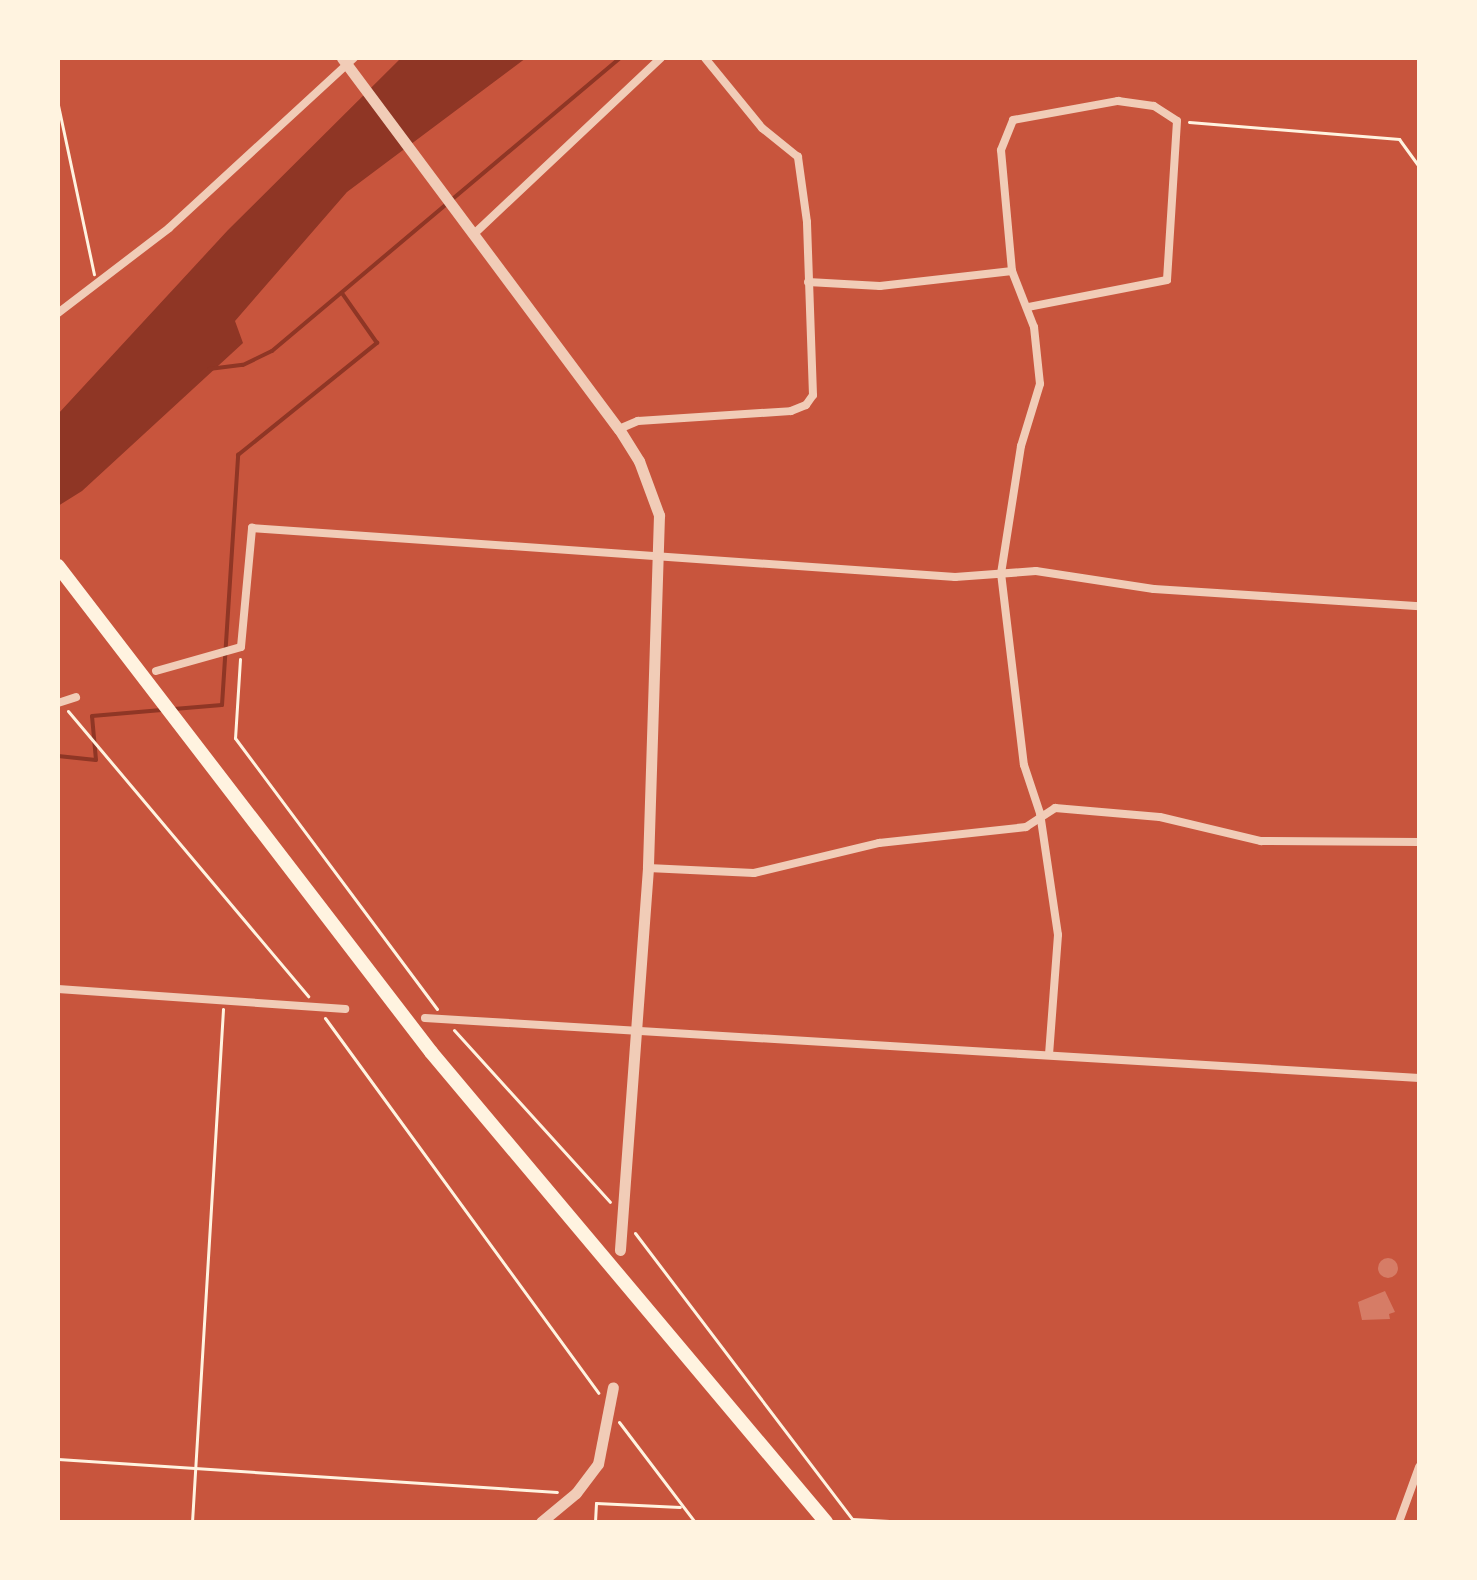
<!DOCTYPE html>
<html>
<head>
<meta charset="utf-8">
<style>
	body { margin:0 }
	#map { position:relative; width:1477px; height:1580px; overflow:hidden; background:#c8553d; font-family:"Fira Sans",sans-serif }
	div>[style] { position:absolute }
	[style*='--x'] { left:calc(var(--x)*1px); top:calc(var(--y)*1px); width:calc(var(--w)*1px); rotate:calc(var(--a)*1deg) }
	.water>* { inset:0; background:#8f3625 }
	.stream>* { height:4px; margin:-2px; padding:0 2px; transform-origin:2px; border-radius:2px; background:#8f3625 }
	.building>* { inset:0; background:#d67c66 }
	.round { border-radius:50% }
	.path>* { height:3px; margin:-1.5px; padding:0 1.5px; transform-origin:1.5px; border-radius:1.5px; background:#fff3e0 }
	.minor>* { height:8px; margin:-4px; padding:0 4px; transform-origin:4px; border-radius:4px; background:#f1ccb7 }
	.tertiary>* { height:11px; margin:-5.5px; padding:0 5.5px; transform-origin:5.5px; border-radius:5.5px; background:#f1ccb7 }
	.trunk>* { height:14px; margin:-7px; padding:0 7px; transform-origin:7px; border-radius:7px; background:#fff3e0 }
	span { translate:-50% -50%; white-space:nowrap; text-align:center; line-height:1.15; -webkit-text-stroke:7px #fff3e0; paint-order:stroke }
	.frame { position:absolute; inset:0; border:60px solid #fff3e0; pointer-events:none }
</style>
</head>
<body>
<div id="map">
	<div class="water">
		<i style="clip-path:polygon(401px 58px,526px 58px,347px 192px,235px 321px,243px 343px,82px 491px,58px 506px,58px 414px,228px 230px)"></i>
	</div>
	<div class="stream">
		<i style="--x:209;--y:369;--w:34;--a:-7"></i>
		<i style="--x:243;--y:365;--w:32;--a:-26"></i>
		<i style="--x:272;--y:351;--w:455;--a:-40.1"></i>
		<i style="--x:174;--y:709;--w:48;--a:-4.8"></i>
		<i style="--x:222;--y:705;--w:251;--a:-86.3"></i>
		<i style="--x:238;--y:455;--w:179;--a:-38.9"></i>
		<i style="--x:377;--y:343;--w:61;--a:-125"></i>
		<i style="--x:58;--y:756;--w:38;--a:6"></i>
		<i style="--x:96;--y:760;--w:44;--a:-95.2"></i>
		<i style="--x:92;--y:716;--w:70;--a:-4.9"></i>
	</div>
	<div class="building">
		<i class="round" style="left:1378px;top:1258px;width:20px;height:20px"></i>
		<i style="clip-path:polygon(1385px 1291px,1395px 1312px,1389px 1314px,1390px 1319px,1362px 1320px,1358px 1302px)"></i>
	</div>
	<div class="path">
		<i style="--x:58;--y:105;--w:173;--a:78"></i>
		<i style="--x:1189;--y:122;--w:211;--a:4.6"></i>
		<i style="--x:1399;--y:139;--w:34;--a:54"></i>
		<i style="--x:240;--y:659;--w:79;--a:93.6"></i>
		<i style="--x:235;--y:738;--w:338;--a:53.3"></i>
		<i style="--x:68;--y:711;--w:373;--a:49.9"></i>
		<i style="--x:325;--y:1018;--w:464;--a:53.9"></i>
		<i style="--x:454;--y:1030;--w:232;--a:47.8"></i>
		<i style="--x:635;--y:1233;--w:359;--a:52.8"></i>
		<i style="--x:852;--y:1519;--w:56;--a:3.1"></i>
		<i style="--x:619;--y:1422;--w:126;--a:52.8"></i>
		<i style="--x:58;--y:1459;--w:500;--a:3.78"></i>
		<i style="--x:192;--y:1522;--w:514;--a:-86.54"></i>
		<i style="--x:595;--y:1522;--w:19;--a:-87"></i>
		<i style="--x:596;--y:1503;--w:84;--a:2.7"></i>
	</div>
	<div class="minor">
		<i style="--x:474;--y:234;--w:257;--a:-43.3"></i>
		<i style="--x:1012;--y:271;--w:121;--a:-95.2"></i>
		<i style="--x:1001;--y:150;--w:32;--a:-68"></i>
		<i style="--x:1013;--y:120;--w:107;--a:-10.3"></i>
		<i style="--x:1118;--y:101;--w:36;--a:8"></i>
		<i style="--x:1154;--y:106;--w:27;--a:33"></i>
		<i style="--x:1177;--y:121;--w:159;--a:93.6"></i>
		<i style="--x:1167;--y:280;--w:142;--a:169"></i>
		<i style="--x:808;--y:282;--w:72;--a:3.2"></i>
		<i style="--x:880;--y:286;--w:133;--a:-6.5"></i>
		<i style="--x:1012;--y:271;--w:60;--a:68.6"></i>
		<i style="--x:1034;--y:327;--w:57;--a:84"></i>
		<i style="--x:1040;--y:384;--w:65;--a:107"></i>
		<i style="--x:1021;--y:446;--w:129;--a:98.9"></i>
		<i style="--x:1001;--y:573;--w:193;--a:83.2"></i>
		<i style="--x:1024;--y:765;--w:51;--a:71.6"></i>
		<i style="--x:1040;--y:813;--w:123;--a:81.6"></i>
		<i style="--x:1058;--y:935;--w:119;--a:94.3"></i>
		<i style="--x:58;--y:313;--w:140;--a:-37.4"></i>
		<i style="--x:169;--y:228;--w:251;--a:-42.6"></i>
		<i style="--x:619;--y:429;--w:21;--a:-23"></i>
		<i style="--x:638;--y:421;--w:153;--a:-3.7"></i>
		<i style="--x:791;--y:411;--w:16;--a:-22"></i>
		<i style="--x:806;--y:405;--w:12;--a:-55"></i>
		<i style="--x:813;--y:395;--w:173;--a:-92"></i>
		<i style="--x:807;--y:222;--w:66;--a:-97.9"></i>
		<i style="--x:798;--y:157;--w:46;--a:-141.1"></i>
		<i style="--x:762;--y:128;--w:90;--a:-129.2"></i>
		<i style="--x:156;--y:671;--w:88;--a:-15.8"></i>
		<i style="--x:241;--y:647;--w:120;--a:-84.7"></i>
		<i style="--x:252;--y:528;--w:705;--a:3.99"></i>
		<i style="--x:955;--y:577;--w:81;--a:-4.2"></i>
		<i style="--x:1036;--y:571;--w:119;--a:8.7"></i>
		<i style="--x:1154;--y:589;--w:266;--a:3.7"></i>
		<i style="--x:58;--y:703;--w:19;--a:-18"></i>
		<i style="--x:648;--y:868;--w:106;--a:2.7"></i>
		<i style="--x:754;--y:873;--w:129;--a:-13.5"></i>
		<i style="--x:879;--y:843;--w:148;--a:-6.2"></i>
		<i style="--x:1026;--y:827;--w:35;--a:-33"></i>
		<i style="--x:1055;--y:808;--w:105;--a:4.9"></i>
		<i style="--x:1160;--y:817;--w:104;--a:13.4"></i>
		<i style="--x:1261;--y:841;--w:158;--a:0.4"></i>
		<i style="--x:58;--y:989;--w:288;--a:4"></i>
		<i style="--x:425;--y:1018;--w:996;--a:3.45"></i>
		<i style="--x:1399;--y:1522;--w:59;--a:-70"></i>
	</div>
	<div class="tertiary">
		<i style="--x:342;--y:58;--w:463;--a:53.3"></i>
		<i style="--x:619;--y:429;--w:38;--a:58"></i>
		<i style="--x:639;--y:461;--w:58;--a:69.7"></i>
		<i style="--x:659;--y:515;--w:353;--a:91.8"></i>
		<i style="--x:648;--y:868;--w:383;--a:94.2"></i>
		<i style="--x:541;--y:1522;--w:45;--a:-39.6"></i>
		<i style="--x:576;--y:1493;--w:36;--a:-53"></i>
		<i style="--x:598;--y:1464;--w:78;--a:-79"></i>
	</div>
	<div class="trunk">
		<i style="--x:58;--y:566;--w:613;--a:52.49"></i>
		<i style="--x:431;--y:1052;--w:614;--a:49.96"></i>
	</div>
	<div class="frame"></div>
</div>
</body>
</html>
